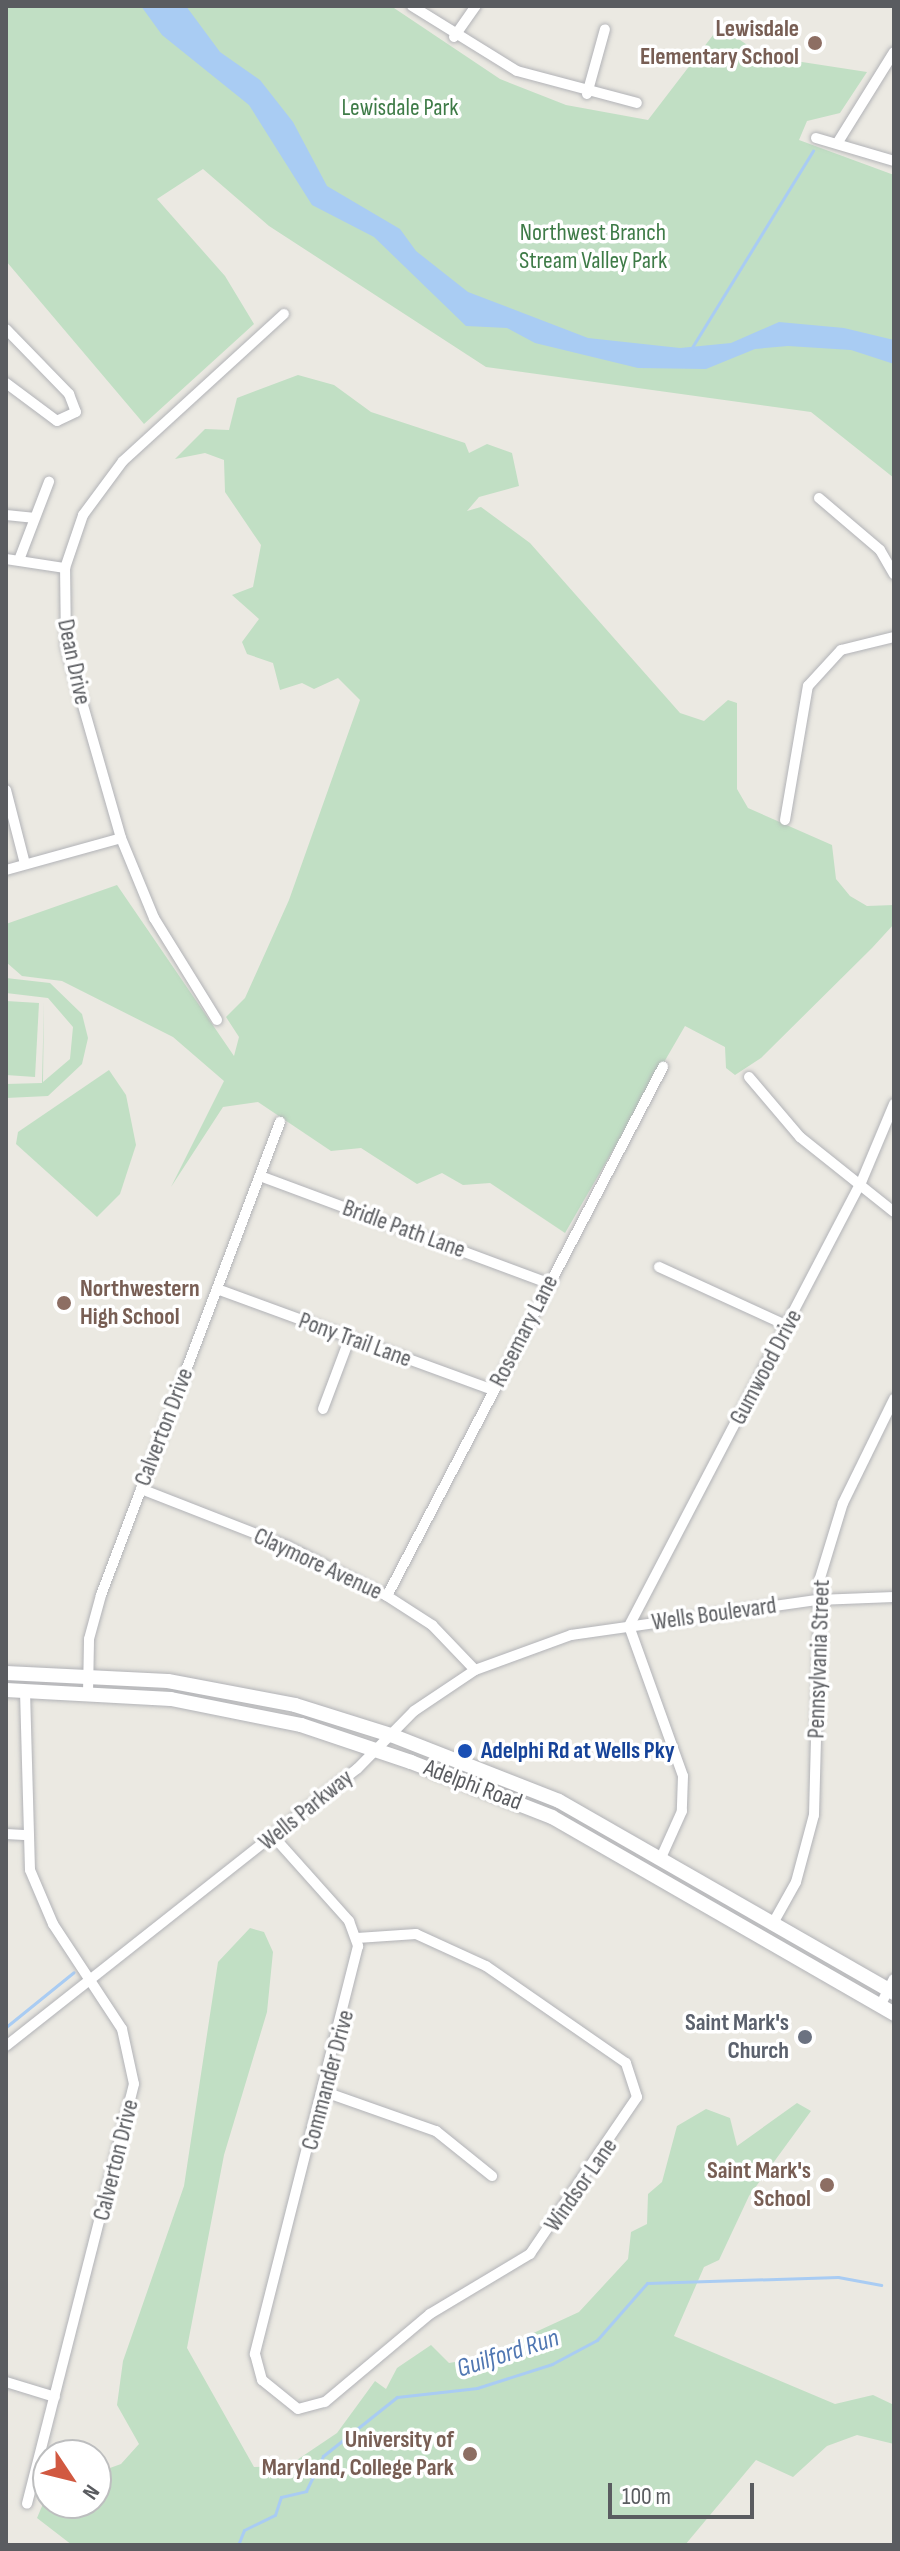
<!DOCTYPE html>
<html>
<head>
<meta charset="utf-8">
<style>
	body { margin:0 }
	#map { position:relative; width:900px; height:2551px; overflow:hidden; background:#ebe9e2; font-family:"Sofia Sans Condensed",sans-serif }
	div>[style] { position:absolute }
	[style*='--x'] { left:calc(var(--x)*1px); top:calc(var(--y)*1px); width:calc(var(--w)*1px); rotate:calc(var(--a)*1deg) }
	.green>* { inset:0; background:#c1dfc4 }
	.water>* { inset:0; background:#a9ccf3 }
	.stream>* { height:3px; margin:-1.5px; padding:0 1.5px; transform-origin:1.5px; border-radius:1.5px; background:#a9ccf3 }
	.roads { filter:drop-shadow(0 0 2px #b2b3b7) drop-shadow(0 0 2px #b2b3b7) }
	.minor>* { height:10px; margin:-5px; padding:0 5px; transform-origin:5px; border-radius:5px; background:#fff }
	.secondary>* { height:14px; margin:-7px; padding:0 7px; transform-origin:7px; border-radius:7px; background:#fff }
	.dots>* { width:22px; height:22px; translate:-50% -50%; box-sizing:border-box; border:4px solid #fff; border-radius:50% }
	span { translate:-50% -50%; white-space:nowrap; text-align:center; line-height:1.15; -webkit-text-stroke:7px #fff; paint-order:stroke }
	.education-label { font-size:24px; color:#785e54; font-weight:700 }
	.right { translate:-100% -50%; text-align:right }
	.left { translate:0 -50%; text-align:left }
	.park-label { font-size:24px; color:#3e7b47 }
	.street-label { font-size:24px; color:#5a5c60 }
	.transit-label { font-size:24px; color:#164399; font-weight:700 }
	.worship-label { font-size:24px; color:#5b616d; font-weight:700 }
	.water-label { font-size:26px; color:#5077b2; font-style:italic }
	.frame { position:absolute; inset:0; border:8px solid #5a5c60; pointer-events:none }
	.north { position:absolute; left:32px; top:2439px; width:80px; height:80px; box-sizing:border-box; background:#fff; border:2px solid #bdbebf; border-radius:50%; rotate:125deg; font-size:22px; font-weight:700; line-height:32px; text-align:center; color:#5a5c60 }
	.north::after { content:''; display:block; margin:auto; width:28px; height:36px; background:#d15941; clip-path:polygon(50% 0,100% 100%,50% 72%,0 100%) }
	.scale { position:absolute; left:608px; top:2483px; width:146px; height:36px; box-sizing:border-box; border:4px solid #5a5c60; border-top:0; padding-left:10px; font-size:24px; line-height:28px; white-space:nowrap; color:#5a5c60; -webkit-text-stroke:6px #fff; paint-order:stroke }
</style>
</head>
<body>
<div id="map">
	<div class="green">
		<i style="clip-path:polygon(6px 6px,391px 6px,500px 79px,566px 105px,648px 120px,720px 26px,763px 56px,867px 72px,840px 113px,807px 121px,799px 140px,894px 175px,894px 478px,811px 412px,486px 367px,269px 226px,203px 169px,157px 199px,225px 276px,254px 324px,144px 424px,6px 261px)"></i>
		<i style="clip-path:polygon(298px 375px,334px 385px,371px 412px,465px 443px,469px 453px,487px 444px,512px 453px,519px 486px,479px 497px,467px 511px,481px 507px,530px 543px,680px 713px,704px 721px,728px 700px,737px 703px,737px 789px,748px 808px,832px 845px,836px 879px,850px 896px,867px 906px,894px 905px,894px 924px,872px 948px,761px 1058px,735px 1075px,726px 1068px,725px 1047px,685px 1026px,565px 1233px,490px 1183px,463px 1185px,442px 1173px,417px 1184px,361px 1148px,331px 1151px,258px 1102px,223px 1107px,171px 1187px,224px 1081px,173px 1037px,62px 981px,22px 976px,6px 962px,6px 924px,117px 885px,234px 1056px,239px 1037px,226px 1017px,245px 998px,289px 900px,360px 700px,338px 678px,314px 689px,302px 683px,280px 690px,273px 663px,247px 654px,242px 642px,259px 619px,232px 595px,253px 587px,261px 545px,225px 492px,224px 460px,205px 453px,175px 459px,205px 429px,229px 430px,237px 398px)"></i>
		<i style="clip-path:polygon(6px 978px,50px 983px,82px 1014px,88px 1038px,82px 1064px,48px 1096px,6px 1098px,6px 1084px,42px 1083px,44px 1000px,43px 1082px,70px 1059px,73px 1027px,48px 998px,6px 993px)"></i>
		<i style="clip-path:polygon(6px 1001px,39px 1003px,35px 1077px,6px 1075px)"></i>
		<i style="clip-path:polygon(109px 1070px,126px 1095px,136px 1145px,120px 1194px,97px 1217px,16px 1144px,18px 1132px)"></i>
		<i style="clip-path:polygon(250px 1928px,264px 1932px,273px 1952px,267px 2012px,224px 2155px,187px 2348px,254px 2467px,288px 2466px,337px 2433px,375px 2381px,386px 2389px,397px 2368px,431px 2345px,449px 2363px,479px 2358px,579px 2312px,628px 2259px,631px 2232px,647px 2224px,648px 2194px,662px 2182px,677px 2126px,706px 2109px,730px 2118px,737px 2146px,797px 2103px,811px 2111px,749px 2196px,719px 2260px,704px 2267px,674px 2336px,835px 2404px,873px 2395px,894px 2405px,894px 2444px,857px 2435px,827px 2446px,793px 2477px,756px 2460px,685px 2545px,72px 2545px,37px 2518px,48px 2492px,48px 2503px,96px 2503px,96px 2473px,121px 2464px,139px 2444px,117px 2405px,123px 2361px,184px 2186px,218px 1962px)"></i>
	</div>
	<div class="water">
		<i style="clip-path:polygon(141px 6px,186px 6px,220px 52px,260px 80px,293px 122px,327px 186px,400px 229px,416px 251px,468px 292px,588px 338px,680px 348px,731px 343px,779px 322px,844px 328px,894px 340px,894px 364px,851px 350px,788px 346px,755px 349px,706px 369px,638px 368px,535px 343px,507px 328px,466px 326px,374px 237px,312px 205px,249px 105px,162px 35px)"></i>
	</div>
	<div class="stream">
		<i style="--x:691;--y:349;--w:233;--a:-58.4"></i>
		<i style="--x:6;--y:2027;--w:87;--a:-39"></i>
		<i style="--x:238;--y:2545;--w:16;--a:-68"></i>
		<i style="--x:244;--y:2530;--w:34;--a:-26"></i>
		<i style="--x:275;--y:2515;--w:19;--a:-72"></i>
		<i style="--x:281;--y:2497;--w:26;--a:-13"></i>
		<i style="--x:306;--y:2491;--w:39;--a:-64"></i>
		<i style="--x:323;--y:2456;--w:95;--a:-38.6"></i>
		<i style="--x:397;--y:2397;--w:81;--a:-6.4"></i>
		<i style="--x:477;--y:2388;--w:79;--a:-17.7"></i>
		<i style="--x:552;--y:2364;--w:51;--a:-28.1"></i>
		<i style="--x:597;--y:2340;--w:76;--a:-48.7"></i>
		<i style="--x:647;--y:2283;--w:191;--a:-1.8"></i>
		<i style="--x:838;--y:2277;--w:44;--a:10.5"></i>
	</div>
	<div class="roads">
		<div class="minor">
			<i style="--x:412;--y:6;--w:123;--a:31.8"></i>
			<i style="--x:517;--y:71;--w:124;--a:14.9"></i>
			<i style="--x:454;--y:37;--w:38;--a:-55"></i>
			<i style="--x:587;--y:94;--w:67;--a:-74.5"></i>
			<i style="--x:816;--y:138;--w:81;--a:16.4"></i>
			<i style="--x:838;--y:142;--w:106;--a:-58.1"></i>
			<i style="--x:6;--y:329;--w:91;--a:45.9"></i>
			<i style="--x:69;--y:394;--w:19;--a:69"></i>
			<i style="--x:76;--y:412;--w:21;--a:155"></i>
			<i style="--x:57;--y:421;--w:64;--a:-143.3"></i>
			<i style="--x:819;--y:498;--w:80;--a:40.4"></i>
			<i style="--x:880;--y:550;--w:28;--a:60"></i>
			<i style="--x:6;--y:515;--w:27;--a:6"></i>
			<i style="--x:6;--y:559;--w:60;--a:8.7"></i>
			<i style="--x:19;--y:560;--w:84;--a:-69"></i>
			<i style="--x:6;--y:790;--w:76;--a:75.6"></i>
			<i style="--x:785;--y:820;--w:136;--a:-80.3"></i>
			<i style="--x:808;--y:686;--w:49;--a:-47.5"></i>
			<i style="--x:841;--y:650;--w:55;--a:-13.8"></i>
			<i style="--x:6;--y:870;--w:119;--a:-15.5"></i>
			<i style="--x:217;--y:1020;--w:120;--a:-121.7"></i>
			<i style="--x:154;--y:918;--w:87;--a:-112.4"></i>
			<i style="--x:121;--y:838;--w:200;--a:-106"></i>
			<i style="--x:66;--y:646;--w:78;--a:-90.7"></i>
			<i style="--x:65;--y:568;--w:56;--a:-71.2"></i>
			<i style="--x:83;--y:515;--w:67;--a:-53.5"></i>
			<i style="--x:123;--y:461;--w:218;--a:-42.4"></i>
			<i style="--x:749;--y:1077;--w:79;--a:49.6"></i>
			<i style="--x:800;--y:1137;--w:120;--a:38.6"></i>
			<i style="--x:260;--y:1176;--w:307;--a:20.4"></i>
			<i style="--x:659;--y:1267;--w:142;--a:24.6"></i>
			<i style="--x:217;--y:1289;--w:294;--a:20.1"></i>
			<i style="--x:323;--y:1409;--w:77;--a:-69.4"></i>
			<i style="--x:141;--y:1489;--w:157;--a:21.3"></i>
			<i style="--x:287;--y:1546;--w:112;--a:26.6"></i>
			<i style="--x:387;--y:1596;--w:54;--a:32.8"></i>
			<i style="--x:432;--y:1625;--w:62;--a:46.3"></i>
			<i style="--x:387;--y:1596;--w:597;--a:-62.45"></i>
			<i style="--x:629;--y:1626;--w:498;--a:-62.4"></i>
			<i style="--x:860;--y:1185;--w:88;--a:-67.2"></i>
			<i style="--x:629;--y:1626;--w:159;--a:70.2"></i>
			<i style="--x:683;--y:1776;--w:35;--a:92"></i>
			<i style="--x:682;--y:1811;--w:54;--a:114.2"></i>
			<i style="--x:25;--y:1691;--w:179;--a:88.4"></i>
			<i style="--x:30;--y:1870;--w:59;--a:66.9"></i>
			<i style="--x:53;--y:1924;--w:126;--a:56.7"></i>
			<i style="--x:122;--y:2029;--w:56;--a:77.7"></i>
			<i style="--x:134;--y:2084;--w:433;--a:104.3"></i>
			<i style="--x:88;--y:1693;--w:54;--a:-88.9"></i>
			<i style="--x:89;--y:1639;--w:46;--a:-74.7"></i>
			<i style="--x:101;--y:1595;--w:506;--a:-69.27"></i>
			<i style="--x:6;--y:1834;--w:18;--a:3"></i>
			<i style="--x:274;--y:1837;--w:113;--a:48.2"></i>
			<i style="--x:349;--y:1921;--w:27;--a:70"></i>
			<i style="--x:358;--y:1946;--w:421;--a:104.2"></i>
			<i style="--x:255;--y:2354;--w:27;--a:75"></i>
			<i style="--x:262;--y:2380;--w:46;--a:38.9"></i>
			<i style="--x:298;--y:2409;--w:28;--a:-15"></i>
			<i style="--x:325;--y:2402;--w:137;--a:-40"></i>
			<i style="--x:430;--y:2314;--w:117;--a:-31"></i>
			<i style="--x:530;--y:2254;--w:190;--a:-55.7"></i>
			<i style="--x:637;--y:2097;--w:36;--a:-108"></i>
			<i style="--x:626;--y:2063;--w:170;--a:-145.3"></i>
			<i style="--x:486;--y:1966;--w:77;--a:-155.4"></i>
			<i style="--x:416;--y:1934;--w:59;--a:176.1"></i>
			<i style="--x:772;--y:1925;--w:49;--a:-60.8"></i>
			<i style="--x:796;--y:1882;--w:69;--a:-75"></i>
			<i style="--x:814;--y:1815;--w:237;--a:-88.5"></i>
			<i style="--x:820;--y:1578;--w:78;--a:-73"></i>
			<i style="--x:843;--y:1503;--w:116;--a:-63.9"></i>
			<i style="--x:880;--y:2006;--w:30;--a:-63"></i>
			<i style="--x:6;--y:2046;--w:447;--a:-38.3"></i>
			<i style="--x:357;--y:1769;--w:81;--a:-45.5"></i>
			<i style="--x:414;--y:1711;--w:73;--a:-33.9"></i>
			<i style="--x:475;--y:1670;--w:102;--a:-20"></i>
			<i style="--x:571;--y:1635;--w:248;--a:-8.1"></i>
			<i style="--x:817;--y:1600;--w:77;--a:-2.2"></i>
			<i style="--x:325;--y:2092;--w:118;--a:19.4"></i>
			<i style="--x:436;--y:2131;--w:72;--a:38.8"></i>
			<i style="--x:6;--y:2382;--w:51;--a:17"></i>
		</div>
		<div class="secondary">
			<i style="--x:6;--y:1673;--w:162;--a:2.8"></i>
			<i style="--x:168;--y:1681;--w:129;--a:10.7"></i>
			<i style="--x:295;--y:1705;--w:101;--a:17.4"></i>
			<i style="--x:391;--y:1735;--w:180;--a:21.4"></i>
			<i style="--x:559;--y:1801;--w:386;--a:29.8"></i>
			<i style="--x:6;--y:1690;--w:165;--a:3.1"></i>
			<i style="--x:171;--y:1699;--w:133;--a:11.3"></i>
			<i style="--x:301;--y:1725;--w:116;--a:18.6"></i>
			<i style="--x:411;--y:1762;--w:151;--a:21.3"></i>
			<i style="--x:552;--y:1817;--w:395;--a:29.9"></i>
		</div>
	</div>
	<div class="dots">
		<i style="left:815px;top:43px;background:#8d6e63"></i>
		<i style="left:64px;top:1303px;background:#8d6e63"></i>
		<i style="left:465px;top:1751px;background:#1a4fb4"></i>
		<i style="left:805px;top:2037px;background:#6b7280"></i>
		<i style="left:827px;top:2185px;background:#8d6e63"></i>
		<i style="left:470px;top:2454px;background:#8d6e63"></i>
	</div>
	<div class="education-label">
		<span class="right" style="left:799px;top:43px">Lewisdale<br>Elementary School</span>
		<span class="left" style="left:80px;top:1303px">Northwestern<br>High School</span>
		<span class="right" style="left:811px;top:2185px">Saint Mark's<br>School</span>
		<span class="right" style="left:454px;top:2454px">University of<br>Maryland, College Park</span>
	</div>
	<div class="park-label">
		<span style="left:400px;top:108px">Lewisdale Park</span>
		<span style="left:593px;top:247px">Northwest Branch<br>Stream Valley Park</span>
	</div>
	<div class="street-label">
		<span style="left:74px;top:662px;rotate:78deg">Dean Drive</span>
		<span style="left:404px;top:1229px;rotate:20deg">Bridle Path Lane</span>
		<span style="left:524px;top:1331px;rotate:-63deg">Rosemary Lane</span>
		<span style="left:355px;top:1340px;rotate:20deg">Pony Trail Lane</span>
		<span style="left:766px;top:1367px;rotate:-62deg">Gumwood Drive</span>
		<span style="left:164px;top:1427px;rotate:-69deg">Calverton Drive</span>
		<span style="left:318px;top:1564px;rotate:25deg">Claymore Avenue</span>
		<span style="left:714px;top:1614px;rotate:-8deg">Wells Boulevard</span>
		<span style="left:819px;top:1659px;rotate:-88deg">Pennsylvania Street</span>
		<span style="left:473px;top:1785px;rotate:21deg">Adelphi Road</span>
		<span style="left:306px;top:1810px;rotate:-39deg">Wells Parkway</span>
		<span style="left:328px;top:2080px;rotate:-75deg">Commander Drive</span>
		<span style="left:116px;top:2160px;rotate:-76deg">Calverton Drive</span>
		<span style="left:581px;top:2185px;rotate:-55deg">Windsor Lane</span>
	</div>
	<div class="transit-label">
		<span class="left" style="left:481px;top:1751px">Adelphi Rd at Wells Pky</span>
	</div>
	<div class="worship-label">
		<span class="right" style="left:789px;top:2037px">Saint Mark's<br>Church</span>
	</div>
	<div class="water-label">
		<span style="left:508px;top:2354px;rotate:-18deg">Guilford Run</span>
	</div>
	<div class="frame"></div>
	<div class="north">N</div>
	<div class="scale">100 m</div>
</div>
</body>
</html>
